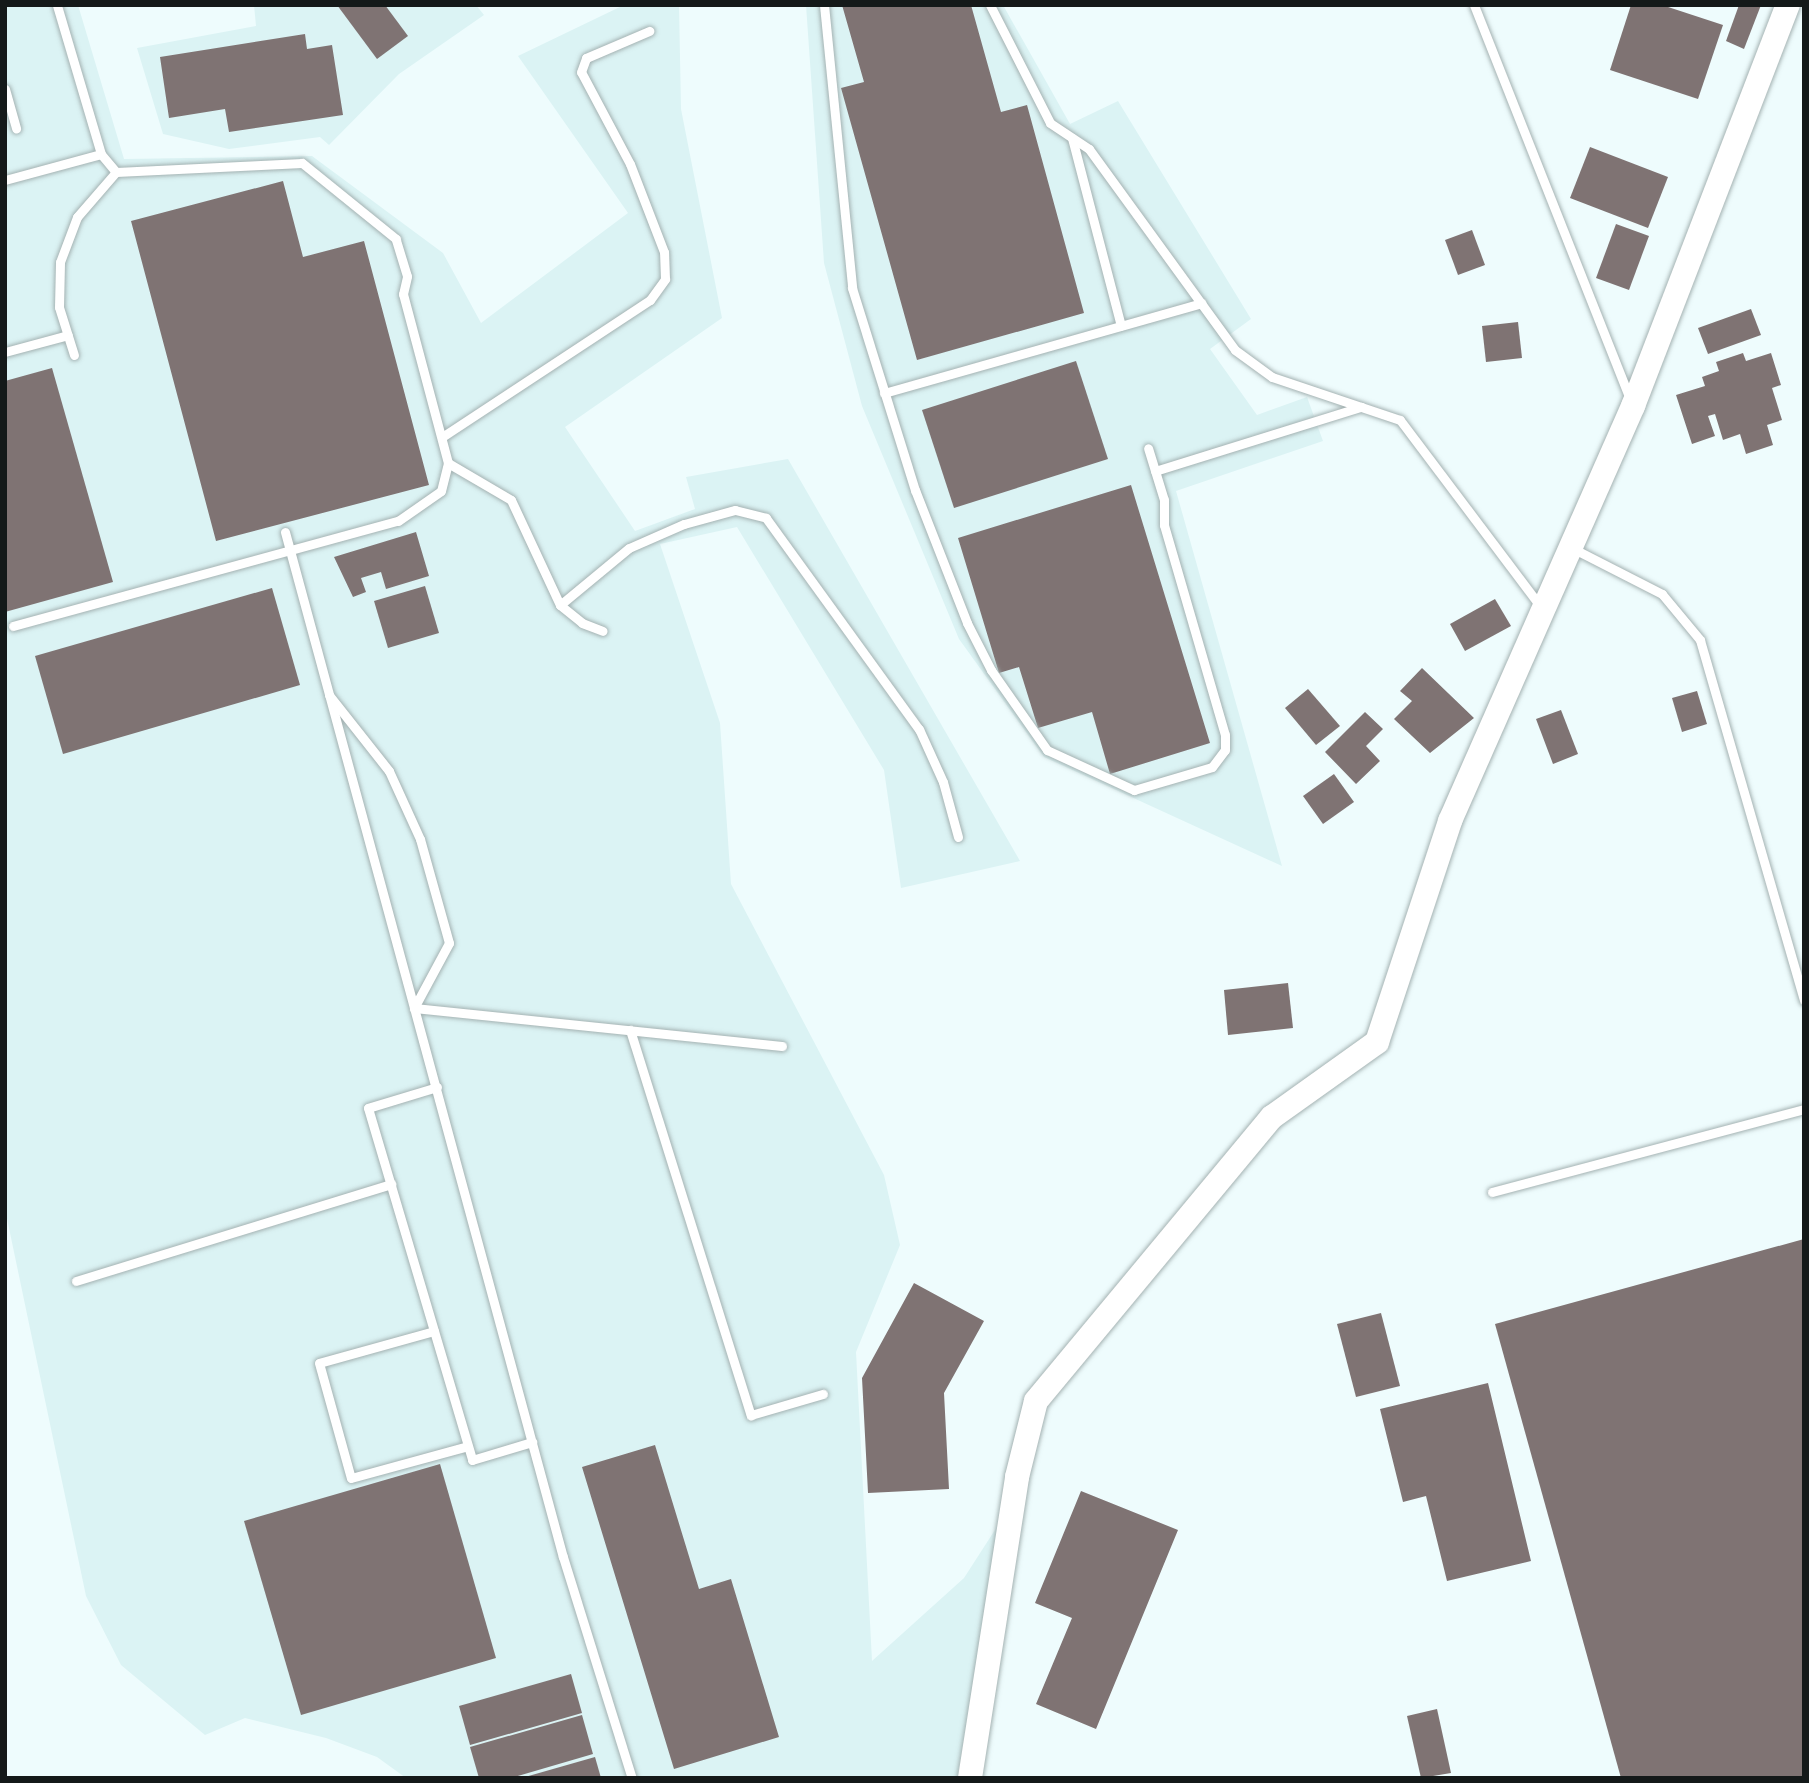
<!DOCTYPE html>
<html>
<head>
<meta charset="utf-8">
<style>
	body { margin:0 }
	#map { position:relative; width:1809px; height:1783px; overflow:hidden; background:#eefcfd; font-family:"Golos Text",sans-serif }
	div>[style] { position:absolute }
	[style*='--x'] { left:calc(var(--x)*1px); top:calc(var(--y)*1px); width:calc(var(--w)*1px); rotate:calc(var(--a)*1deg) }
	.built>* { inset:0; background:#dbf3f4 }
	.building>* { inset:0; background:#7f7373 }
	.roads { filter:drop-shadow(0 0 2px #a4b2b2) drop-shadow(0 0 2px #a4b2b2) }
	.lane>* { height:9px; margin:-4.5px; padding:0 4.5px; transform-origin:4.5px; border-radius:4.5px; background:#fff }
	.secondary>* { height:24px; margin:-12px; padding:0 12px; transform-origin:12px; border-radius:12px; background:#fff }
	span { translate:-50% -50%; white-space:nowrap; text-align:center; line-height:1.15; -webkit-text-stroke:5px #fff; paint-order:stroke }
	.frame { position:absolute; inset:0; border:7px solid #141919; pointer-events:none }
</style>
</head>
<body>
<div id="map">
	<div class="built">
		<i style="clip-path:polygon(5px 5px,78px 5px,124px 159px,312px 156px,443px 253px,481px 323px,628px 213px,518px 56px,624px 5px,679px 5px,681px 109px,722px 318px,565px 427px,635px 531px,695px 509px,686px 477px,788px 459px,1020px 861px,901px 888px,884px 770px,737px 527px,660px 544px,720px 723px,731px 884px,884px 1175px,900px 1245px,856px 1352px,872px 1661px,964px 1578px,1002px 1519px,957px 1778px,406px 1778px,377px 1757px,326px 1738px,245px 1718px,205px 1735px,121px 1665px,86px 1596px,5px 1209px)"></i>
		<i style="clip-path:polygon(254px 5px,476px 5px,484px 15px,399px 74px,329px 145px,320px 137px,229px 149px,163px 134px,137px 48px,256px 26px)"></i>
		<i style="clip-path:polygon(806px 5px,1003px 5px,1070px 124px,1118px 101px,1251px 319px,1210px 349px,1257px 415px,1307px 397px,1323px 441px,1176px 491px,1282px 866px,1044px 757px,959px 639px,862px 406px,824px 263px)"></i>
	</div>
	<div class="building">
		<i style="clip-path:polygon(337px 5px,385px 5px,408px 36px,377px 59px)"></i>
		<i style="clip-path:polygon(842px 5px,971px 5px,1001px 112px,1027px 105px,1084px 313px,917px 360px,841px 88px,864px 82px)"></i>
		<i style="clip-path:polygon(1631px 5px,1662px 5px,1723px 25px,1698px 99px,1610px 70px)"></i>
		<i style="clip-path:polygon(1739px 5px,1761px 5px,1744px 49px,1726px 41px)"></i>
		<i style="clip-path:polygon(305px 34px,307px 49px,332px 45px,343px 115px,229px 132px,225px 109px,169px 118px,160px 57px)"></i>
		<i style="clip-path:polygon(1590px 147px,1668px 177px,1648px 228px,1570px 198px)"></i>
		<i style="clip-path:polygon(283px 181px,303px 257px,364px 241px,429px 485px,216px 541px,131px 221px)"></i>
		<i style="clip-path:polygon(1616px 224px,1649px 236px,1629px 290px,1596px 278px)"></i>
		<i style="clip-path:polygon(1472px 230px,1485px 265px,1458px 275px,1445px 240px)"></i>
		<i style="clip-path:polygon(1751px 309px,1761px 335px,1708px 354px,1698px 328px)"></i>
		<i style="clip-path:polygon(1518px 322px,1522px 358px,1486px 362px,1482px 326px)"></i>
		<i style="clip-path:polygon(1743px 353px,1746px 361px,1771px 353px,1781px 385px,1772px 388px,1782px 420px,1767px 425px,1773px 445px,1746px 454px,1740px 434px,1723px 440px,1715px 414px,1708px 416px,1715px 436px,1692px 444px,1676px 395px,1705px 386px,1702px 377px,1719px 371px,1716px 362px)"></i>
		<i style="clip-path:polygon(1076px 361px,1108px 459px,954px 508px,922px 410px)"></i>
		<i style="clip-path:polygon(52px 368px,113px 582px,5px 612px,5px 381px)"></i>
		<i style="clip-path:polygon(1131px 485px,1210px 743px,1110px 774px,1092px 712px,1038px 728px,1019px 667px,999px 673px,958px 538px)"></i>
		<i style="clip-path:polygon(416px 532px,429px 576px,386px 589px,381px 572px,361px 578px,366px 592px,353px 597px,334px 557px)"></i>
		<i style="clip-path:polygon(425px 586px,439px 633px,388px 648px,374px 601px)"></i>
		<i style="clip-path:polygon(272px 588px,300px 685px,63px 754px,35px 656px)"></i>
		<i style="clip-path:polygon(1495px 599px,1511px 626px,1465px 651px,1450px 624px)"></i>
		<i style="clip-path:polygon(1422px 668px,1474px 718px,1430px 753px,1394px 719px,1412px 701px,1400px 691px)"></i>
		<i style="clip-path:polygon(1308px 689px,1340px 726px,1316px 745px,1285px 708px)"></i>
		<i style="clip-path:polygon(1697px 691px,1707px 724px,1682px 732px,1672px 698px)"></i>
		<i style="clip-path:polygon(1561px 710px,1578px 754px,1553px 764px,1536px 719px)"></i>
		<i style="clip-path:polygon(1365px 712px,1383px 729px,1366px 746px,1380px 761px,1356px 784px,1325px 752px)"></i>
		<i style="clip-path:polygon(1334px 774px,1354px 802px,1323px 824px,1303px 796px)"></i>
		<i style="clip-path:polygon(1288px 983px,1293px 1028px,1228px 1035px,1224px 990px)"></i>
		<i style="clip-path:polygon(1804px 1239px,1804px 1778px,1621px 1778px,1495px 1324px)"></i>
		<i style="clip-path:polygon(914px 1283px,984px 1321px,944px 1393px,949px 1489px,868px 1493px,862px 1378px)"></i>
		<i style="clip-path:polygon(1381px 1313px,1400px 1386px,1356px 1397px,1337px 1324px)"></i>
		<i style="clip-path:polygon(1488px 1383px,1531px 1561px,1447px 1581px,1426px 1496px,1403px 1502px,1380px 1409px)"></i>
		<i style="clip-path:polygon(655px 1445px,699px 1589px,731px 1579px,779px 1737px,674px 1769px,582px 1467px)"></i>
		<i style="clip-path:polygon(440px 1464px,496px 1658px,301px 1715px,244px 1521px)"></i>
		<i style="clip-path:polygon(1081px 1491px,1178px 1530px,1096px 1729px,1036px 1704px,1072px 1618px,1035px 1603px)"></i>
		<i style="clip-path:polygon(571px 1674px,582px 1713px,470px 1745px,459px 1706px)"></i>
		<i style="clip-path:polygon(1437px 1709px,1451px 1773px,1421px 1778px,1407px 1716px)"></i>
		<i style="clip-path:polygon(582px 1715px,593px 1754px,511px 1778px,479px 1778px,470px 1747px)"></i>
		<i style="clip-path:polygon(595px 1757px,601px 1778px,525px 1778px,525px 1777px)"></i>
	</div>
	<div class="roads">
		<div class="lane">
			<i style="--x:824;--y:5;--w:284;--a:84.3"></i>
			<i style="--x:852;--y:288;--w:212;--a:72.7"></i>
			<i style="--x:915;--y:490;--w:143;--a:68.6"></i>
			<i style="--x:967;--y:623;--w:53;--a:62.9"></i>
			<i style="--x:991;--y:670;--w:98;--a:55"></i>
			<i style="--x:1047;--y:750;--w:96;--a:24.7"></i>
			<i style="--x:1134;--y:790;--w:81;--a:-16.4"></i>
			<i style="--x:1212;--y:767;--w:21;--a:-53"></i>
			<i style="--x:1225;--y:750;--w:15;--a:-90"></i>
			<i style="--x:1225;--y:735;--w:219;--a:-106.2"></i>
			<i style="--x:1164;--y:525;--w:25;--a:-90"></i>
			<i style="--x:1164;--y:500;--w:54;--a:-107.1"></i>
			<i style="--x:990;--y:5;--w:132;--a:63"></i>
			<i style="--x:1050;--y:123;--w:47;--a:33.7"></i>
			<i style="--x:1089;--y:149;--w:248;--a:54"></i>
			<i style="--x:1235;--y:350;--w:46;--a:36.1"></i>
			<i style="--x:1272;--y:377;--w:135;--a:18.6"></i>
			<i style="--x:1400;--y:420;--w:233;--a:53"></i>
			<i style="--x:1474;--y:5;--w:426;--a:68.4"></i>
			<i style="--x:5;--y:89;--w:41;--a:74.2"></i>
			<i style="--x:1072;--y:138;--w:194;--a:75.4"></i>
			<i style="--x:5;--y:180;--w:99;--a:-15.2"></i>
			<i style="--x:5;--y:352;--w:65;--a:-15.1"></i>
			<i style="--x:74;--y:355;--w:50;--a:-107.4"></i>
			<i style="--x:59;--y:307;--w:45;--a:-88.7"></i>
			<i style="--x:60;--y:262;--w:48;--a:-69.3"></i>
			<i style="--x:77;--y:217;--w:60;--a:-49.1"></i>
			<i style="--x:884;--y:393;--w:330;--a:-15.8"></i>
			<i style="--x:442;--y:437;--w:249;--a:-33.4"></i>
			<i style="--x:650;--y:300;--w:26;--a:-54"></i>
			<i style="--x:665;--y:279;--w:27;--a:-92"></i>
			<i style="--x:664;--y:252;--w:94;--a:-111.1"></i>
			<i style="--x:630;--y:164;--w:104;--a:-118"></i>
			<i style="--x:581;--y:72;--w:15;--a:-70"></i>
			<i style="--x:586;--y:58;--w:69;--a:-23.2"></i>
			<i style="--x:448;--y:463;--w:73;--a:30.4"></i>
			<i style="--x:511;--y:500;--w:116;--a:65"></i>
			<i style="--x:560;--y:605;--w:28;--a:39"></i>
			<i style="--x:582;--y:623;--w:22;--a:21"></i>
			<i style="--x:1155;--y:471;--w:216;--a:-17.3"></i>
			<i style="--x:285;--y:532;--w:1062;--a:74.83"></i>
			<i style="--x:563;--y:1557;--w:232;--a:72.7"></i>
			<i style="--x:1574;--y:549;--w:99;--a:27.1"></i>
			<i style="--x:1662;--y:594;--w:60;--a:50.4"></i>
			<i style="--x:1700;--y:640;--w:375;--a:73.9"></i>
			<i style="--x:560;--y:605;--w:89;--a:-39.6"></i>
			<i style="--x:629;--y:548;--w:60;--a:-23.6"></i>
			<i style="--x:684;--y:524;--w:53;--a:-15.4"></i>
			<i style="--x:735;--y:510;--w:32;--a:14"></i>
			<i style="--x:766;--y:518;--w:261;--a:54.1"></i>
			<i style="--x:919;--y:729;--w:58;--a:65.6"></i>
			<i style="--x:943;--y:782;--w:57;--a:74.7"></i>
			<i style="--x:13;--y:626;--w:399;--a:-15.3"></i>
			<i style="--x:398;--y:521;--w:52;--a:-34.9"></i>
			<i style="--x:441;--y:491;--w:29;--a:-76"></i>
			<i style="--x:448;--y:463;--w:175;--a:-104.9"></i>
			<i style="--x:403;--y:294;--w:18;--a:-77"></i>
			<i style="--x:407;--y:276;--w:39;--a:-107"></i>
			<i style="--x:396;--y:239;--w:121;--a:-141"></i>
			<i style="--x:302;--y:163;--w:186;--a:177.2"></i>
			<i style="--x:116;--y:172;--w:23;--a:-130"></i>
			<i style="--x:101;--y:154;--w:155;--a:-106.5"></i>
			<i style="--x:329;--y:695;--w:97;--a:51.7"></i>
			<i style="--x:389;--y:771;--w:75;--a:65.5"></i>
			<i style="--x:420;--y:839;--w:108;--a:74.4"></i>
			<i style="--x:449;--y:943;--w:74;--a:118.3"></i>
			<i style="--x:414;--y:1008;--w:370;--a:5.9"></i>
			<i style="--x:630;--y:1030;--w:404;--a:72.6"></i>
			<i style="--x:751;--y:1415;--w:75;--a:-16.3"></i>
			<i style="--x:437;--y:1087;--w:72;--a:163.1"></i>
			<i style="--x:368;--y:1108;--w:367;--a:73.5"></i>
			<i style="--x:472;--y:1460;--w:63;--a:-16.7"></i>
			<i style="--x:1492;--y:1192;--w:323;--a:-14.9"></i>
			<i style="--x:76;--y:1281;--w:330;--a:-17.1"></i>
			<i style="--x:434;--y:1331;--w:119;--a:164.5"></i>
			<i style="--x:319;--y:1363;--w:119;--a:74.5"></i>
			<i style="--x:351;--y:1478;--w:121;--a:-15.3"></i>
		</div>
		<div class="secondary">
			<i style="--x:970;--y:1778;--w:305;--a:-81.1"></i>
			<i style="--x:1017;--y:1477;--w:78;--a:-76"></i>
			<i style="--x:1036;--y:1401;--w:369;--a:-50.3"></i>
			<i style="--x:1272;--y:1117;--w:129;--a:-35.5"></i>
			<i style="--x:1377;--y:1042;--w:233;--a:-71.7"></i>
			<i style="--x:1450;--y:821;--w:454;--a:-66.2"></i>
			<i style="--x:1633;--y:406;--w:430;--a:-68.9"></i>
		</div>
	</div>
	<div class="frame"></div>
</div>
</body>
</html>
